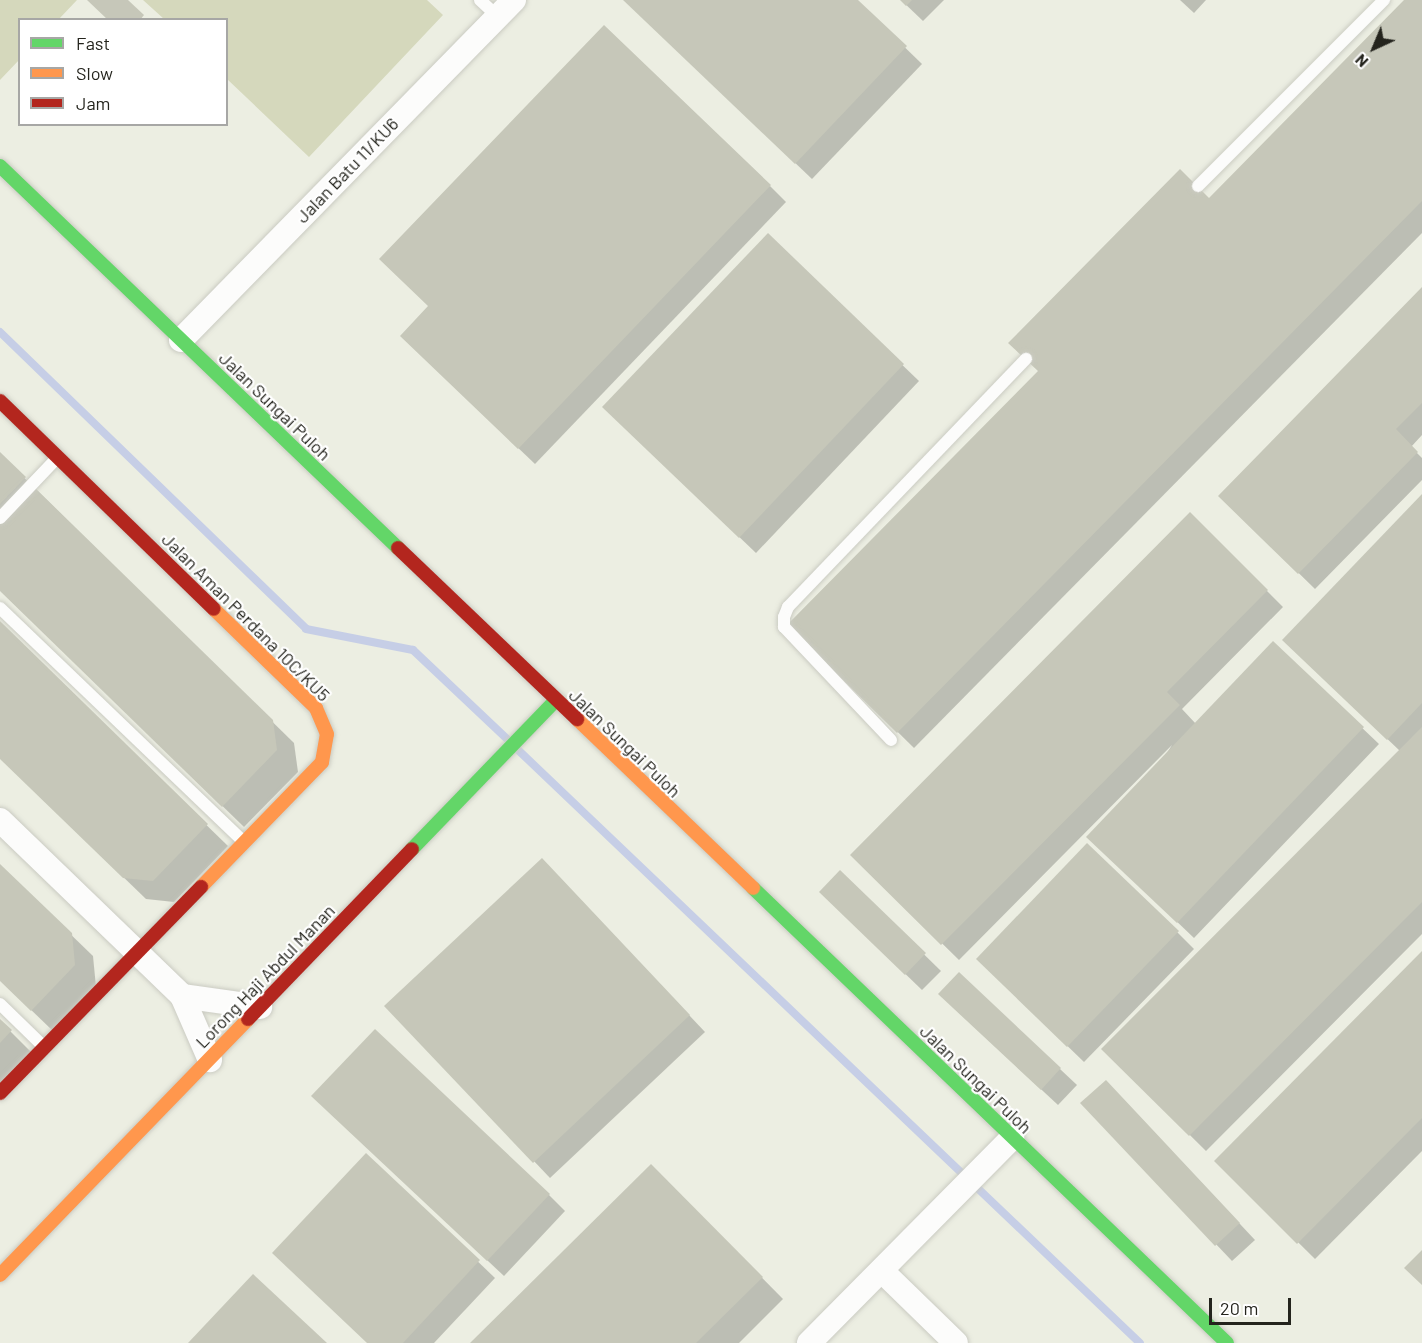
<!DOCTYPE html>
<html>
<head>
<meta charset="utf-8">
<style>
	body { margin:0 }
	#map { position:relative; width:1422px; height:1343px; overflow:hidden; background:#eceee2; font-family:Barlow,sans-serif }
	div>[style] { position:absolute }
	[style*='--x'] { left:calc(var(--x)*1px); top:calc(var(--y)*1px); width:calc(var(--w)*1px); rotate:calc(var(--a)*1deg) }
	.forest>* { inset:0; background:#d5d8bc }
	.shadow>* { inset:0; background:#0003 }
	.stream>* { height:8px; margin:-4px; padding:0 4px; transform-origin:4px; border-radius:4px; background:#c6cee6 }
	.building>* { inset:0; background:#c6c7b9 }
	.roads { filter:drop-shadow(0 0 2px #cacbc2) drop-shadow(0 0 2px #cacbc2) }
	.lane>* { height:12px; margin:-6px; padding:0 6px; transform-origin:6px; border-radius:6px; background:#fcfcfb }
	.street>* { height:24px; margin:-12px; padding:0 12px; transform-origin:12px; border-radius:12px; background:#fcfcfb }
	.fast>* { height:14px; margin:-7px; padding:0 7px; transform-origin:7px; border-radius:7px; background:#63d668 }
	.slow>* { height:14px; margin:-7px; padding:0 7px; transform-origin:7px; border-radius:7px; background:#ff974d }
	.jam>* { height:14px; margin:-7px; padding:0 7px; transform-origin:7px; border-radius:7px; background:#b3261e }
	span { translate:-50% -50%; white-space:nowrap; text-align:center; line-height:1.15; -webkit-text-stroke:4.5px #fff; paint-order:stroke }
	.street-label { font-size:18px; color:#24241d }
	.legend { position:absolute; left:18px; top:18px; width:210px; height:108px; box-sizing:border-box; background:#fff; border:2px solid #a7a7a5; margin:0; padding:8px 10px; list-style:none; font-size:18px; color:#24241d }
	.legend li { display:flex; align-items:center; gap:12px; height:30px }
	.legend b { width:30px; border:2px solid #a7a7a5 }
	.north { position:absolute; left:1344px; top:18px; width:60px; height:60px; -webkit-text-stroke:4px #fff; paint-order:stroke; rotate:224deg; font-size:16px; font-weight:700; line-height:24px; text-align:center; color:#24241d }
	.north::after { content:''; display:block; margin:auto; width:21px; height:27px; background:#24241d; clip-path:polygon(50% 0,100% 100%,50% 72%,0 100%) }
	.scale { position:absolute; left:1209px; top:1298px; width:82px; height:27px; box-sizing:border-box; border:3px solid #24241d; border-top:0; padding-left:8px; font-size:18px; line-height:21px; white-space:nowrap; color:#24241d; -webkit-text-stroke:4px #fff; paint-order:stroke }
</style>
</head>
<body>
<div id="map">
	<div class="forest">
		<i style="clip-path:polygon(0 0,77px 0,59px 19px,20px 20px,19px 60px,0 80px)"></i>
		<i style="clip-path:polygon(143px 0,427px 0,443px 15px,309px 157px,227px 79px,226px 20px,164px 19px)"></i>
	</div>
	<div class="shadow">
		<i style="clip-path:polygon(625px 0,856px 0,922px 64px,812px 179px)"></i>
		<i style="clip-path:polygon(901px 0,944px 0,923px 21px)"></i>
		<i style="clip-path:polygon(1180px 0,1206px 0,1194px 13px)"></i>
		<i style="clip-path:polygon(1406px 0,1422px 0,1422px 233px,914px 748px,789px 625px)"></i>
		<i style="clip-path:polygon(770px 186px,786px 202px,535px 464px,418px 352px,430px 307px)"></i>
		<i style="clip-path:polygon(768px 236px,919px 381px,756px 553px,620px 423px)"></i>
		<i style="clip-path:polygon(1422px 290px,1422px 435px,1411px 447px,1422px 458px,1422px 480px,1315px 589px,1220px 496px)"></i>
		<i style="clip-path:polygon(0 454px,294px 743px,298px 772px,244px 827px,0 590px)"></i>
		<i style="clip-path:polygon(1422px 496px,1422px 934px,1206px 1151px,1103px 1049px,1400px 751px,1301px 657px)"></i>
		<i style="clip-path:polygon(1190px 514px,1283px 607px,1182px 709px,1196px 724px,1273px 643px,1379px 744px,1194px 938px,1105px 853px,1172px 745px,959px 960px,852px 855px)"></i>
		<i style="clip-path:polygon(0 624px,228px 846px,174px 902px,146px 899px,0 758px)"></i>
		<i style="clip-path:polygon(0 866px,93px 956px,96px 987px,53px 1031px,0 980px)"></i>
		<i style="clip-path:polygon(840px 872px,941px 971px,922px 990px,837px 908px)"></i>
		<i style="clip-path:polygon(558px 876px,705px 1032px,550px 1178px,387px 1006px)"></i>
		<i style="clip-path:polygon(1177px 932px,1194px 949px,1084px 1062px,994px 975px)"></i>
		<i style="clip-path:polygon(1422px 953px,1422px 1151px,1315px 1259px,1216px 1161px)"></i>
		<i style="clip-path:polygon(959px 974px,1077px 1085px,1058px 1105px,956px 1010px)"></i>
		<i style="clip-path:polygon(0 1021px,32px 1053px,0 1086px)"></i>
		<i style="clip-path:polygon(1122px 1098px,1255px 1240px,1232px 1261px,1083px 1104px)"></i>
		<i style="clip-path:polygon(329px 1112px,549px 1195px,565px 1211px,504px 1276px)"></i>
		<i style="clip-path:polygon(367px 1155px,495px 1278px,434px 1343px,368px 1343px)"></i>
		<i style="clip-path:polygon(651px 1166px,783px 1299px,739px 1343px,473px 1343px)"></i>
	</div>
	<div class="stream">
		<i style="--x:0;--y:332;--w:426;--a:44.1"></i>
		<i style="--x:306;--y:629;--w:109;--a:11.1"></i>
		<i style="--x:413;--y:650;--w:129;--a:43.4"></i>
		<i style="--x:516;--y:748;--w:862;--a:43.64"></i>
	</div>
	<div class="building">
		<i style="clip-path:polygon(87px 0,128px 0,144px 15px,140px 20px,108px 20px)"></i>
		<i style="clip-path:polygon(623px 0,858px 0,907px 46px,795px 164px)"></i>
		<i style="clip-path:polygon(900px 0,912px 0,906px 6px)"></i>
		<i style="clip-path:polygon(1404px 0,1422px 0,1422px 201px,897px 733px,787px 625px,1038px 371px,1008px 343px,1180px 169px,1209px 198px)"></i>
		<i style="clip-path:polygon(604px 25px,771px 185px,518px 449px,400px 336px,428px 306px,379px 259px)"></i>
		<i style="clip-path:polygon(768px 233px,904px 364px,739px 538px,602px 407px)"></i>
		<i style="clip-path:polygon(1422px 287px,1422px 403px,1396px 429px,1418px 452px,1298px 574px,1218px 496px)"></i>
		<i style="clip-path:polygon(0 452px,26px 477px,0 504px)"></i>
		<i style="clip-path:polygon(34px 487px,273px 720px,277px 750px,222px 807px,0 591px,0 522px)"></i>
		<i style="clip-path:polygon(1422px 494px,1422px 703px,1387px 740px,1282px 640px)"></i>
		<i style="clip-path:polygon(1190px 512px,1268px 590px,1167px 692px,1180px 705px,941px 945px,850px 855px)"></i>
		<i style="clip-path:polygon(0 621px,208px 824px,153px 881px,123px 878px,0 759px)"></i>
		<i style="clip-path:polygon(1273px 641px,1364px 727px,1177px 923px,1086px 837px)"></i>
		<i style="clip-path:polygon(1422px 727px,1422px 902px,1189px 1136px,1101px 1049px)"></i>
		<i style="clip-path:polygon(1087px 843px,1179px 931px,1067px 1047px,976px 959px)"></i>
		<i style="clip-path:polygon(542px 858px,690px 1015px,533px 1163px,384px 1006px)"></i>
		<i style="clip-path:polygon(0 864px,72px 933px,75px 965px,31px 1011px,0 981px)"></i>
		<i style="clip-path:polygon(840px 870px,926px 953px,905px 975px,819px 892px)"></i>
		<i style="clip-path:polygon(1422px 951px,1422px 1118px,1297px 1244px,1214px 1161px)"></i>
		<i style="clip-path:polygon(959px 972px,1061px 1068px,1041px 1090px,938px 994px)"></i>
		<i style="clip-path:polygon(0 1019px,12px 1030px,0 1043px)"></i>
		<i style="clip-path:polygon(375px 1029px,550px 1194px,487px 1261px,311px 1096px)"></i>
		<i style="clip-path:polygon(1106px 1080px,1240px 1223px,1215px 1246px,1080px 1103px)"></i>
		<i style="clip-path:polygon(366px 1153px,480px 1260px,403px 1343px,367px 1343px,272px 1253px)"></i>
		<i style="clip-path:polygon(651px 1164px,763px 1277px,696px 1343px,470px 1343px)"></i>
		<i style="clip-path:polygon(1422px 1250px,1422px 1285px,1404px 1268px)"></i>
		<i style="clip-path:polygon(253px 1274px,327px 1343px,188px 1343px)"></i>
	</div>
	<div class="roads">
		<div class="lane">
			<i style="--x:480;--y:0;--w:25;--a:43"></i>
			<i style="--x:1198;--y:186;--w:263;--a:-45"></i>
			<i style="--x:0;--y:518;--w:83;--a:-46.5"></i>
			<i style="--x:0;--y:608;--w:338;--a:43.8"></i>
			<i style="--x:891;--y:740;--w:156;--a:-133.4"></i>
			<i style="--x:784;--y:627;--w:10;--a:-90"></i>
			<i style="--x:784;--y:617;--w:11;--a:-68"></i>
			<i style="--x:788;--y:607;--w:344;--a:-46.2"></i>
			<i style="--x:0;--y:1004;--w:60;--a:44.3"></i>
		</div>
		<div class="street">
			<i style="--x:181;--y:340;--w:476;--a:-45.6"></i>
			<i style="--x:0;--y:820;--w:253;--a:44"></i>
			<i style="--x:182;--y:996;--w:70;--a:66.4"></i>
			<i style="--x:182;--y:996;--w:79;--a:8"></i>
			<i style="--x:882;--y:1271;--w:103;--a:44.2"></i>
			<i style="--x:809;--y:1343;--w:289;--a:-45.3"></i>
		</div>
		<div class="fast">
			<i style="--x:0;--y:166;--w:552;--a:43.82"></i>
			<i style="--x:412;--y:849;--w:206;--a:-46"></i>
			<i style="--x:753;--y:888;--w:657;--a:43.83"></i>
		</div>
		<div class="slow">
			<i style="--x:577;--y:719;--w:244;--a:43.8"></i>
			<i style="--x:201;--y:887;--w:174;--a:-45.9"></i>
			<i style="--x:322;--y:762;--w:28;--a:-80"></i>
			<i style="--x:327;--y:734;--w:28;--a:-113"></i>
			<i style="--x:316;--y:708;--w:142;--a:-135.9"></i>
			<i style="--x:0;--y:1275;--w:356;--a:-45.9"></i>
		</div>
		<div class="jam">
			<i style="--x:0;--y:401;--w:298;--a:44.2"></i>
			<i style="--x:398;--y:548;--w:248;--a:43.7"></i>
			<i style="--x:248;--y:1019;--w:236;--a:-46"></i>
			<i style="--x:0;--y:1093;--w:288;--a:-45.7"></i>
		</div>
	</div>
	<div class="street-label">
		<span style="left:347px;top:170px;rotate:-46deg">Jalan Batu 11/KU6</span>
		<span style="left:275px;top:406px;rotate:44deg">Jalan Sungai Puloh</span>
		<span style="left:246px;top:617px;rotate:45deg">Jalan Aman Perdana 10C/KU5</span>
		<span style="left:625px;top:743px;rotate:44deg">Jalan Sungai Puloh</span>
		<span style="left:265px;top:976px;rotate:-46deg">Lorong Haji Abdul Manan</span>
		<span style="left:976px;top:1079px;rotate:44deg">Jalan Sungai Puloh</span>
	</div>
	<ul class="legend">
	<li><b style="height:8px;background:#63d668"></b>Fast</li>
	<li><b style="height:8px;background:#ff974d"></b>Slow</li>
	<li><b style="height:8px;background:#b3261e"></b>Jam</li>
	</ul>
	<div class="north">N</div>
	<div class="scale">20 m</div>
</div>
</body>
</html>
